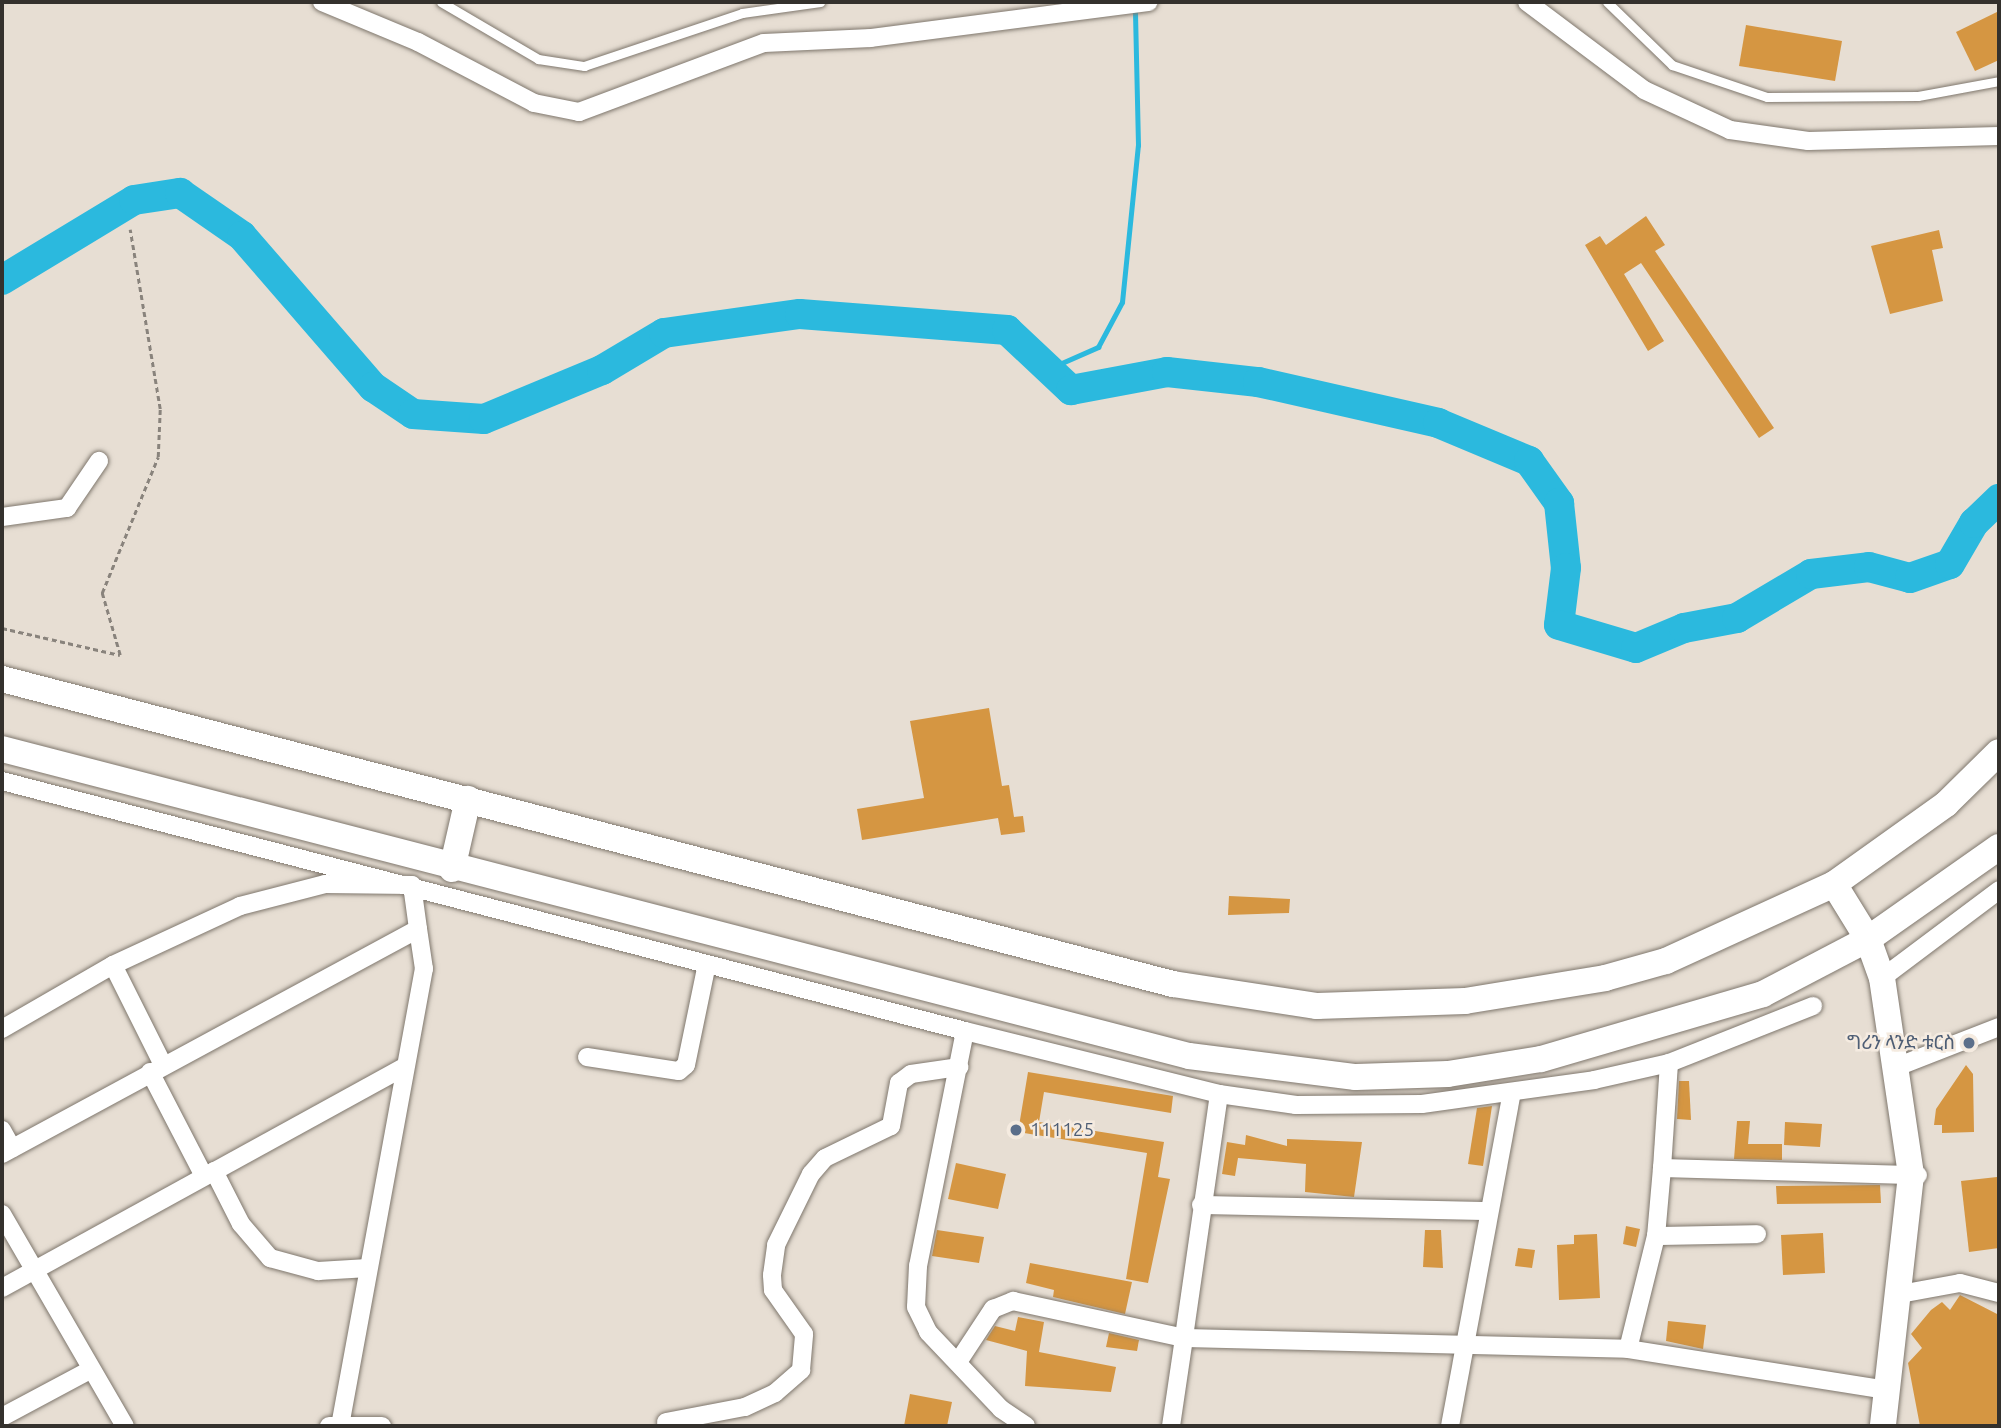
<!DOCTYPE html>
<html>
<head>
<meta charset="utf-8">
<style>
	body { margin:0 }
	#map { position:relative; width:2001px; height:1428px; overflow:hidden; background:#e7ded3; font-family:Ubuntu,"Noto Sans Ethiopic",sans-serif }
	div>[style] { position:absolute }
	[style*='--x'] { left:calc(var(--x)*1px); top:calc(var(--y)*1px); width:calc(var(--w)*1px); rotate:calc(var(--a)*1deg) }
	.stream>* { height:5px; margin:-2.5px; padding:0 2.5px; transform-origin:2.5px; border-radius:2.5px; background:#2bb9de }
	.river>* { height:30px; margin:-15px; padding:0 15px; transform-origin:15px; border-radius:15px; background:#2bb9de }
	.building>* { inset:0; background:#d59642 }
	.path>* { height:2.5px; margin-top:-1.25px; transform-origin:0; background:repeating-linear-gradient(90deg,#89837c 0 5px,transparent 0 8.5px) }
	.roads { filter:drop-shadow(0 0 2px #7f776d) drop-shadow(0 0 2px #7f776d) }
	.lane>* { height:9px; margin:-4.5px; padding:0 4.5px; transform-origin:4.5px; border-radius:4.5px; background:#fff }
	.street>* { height:18px; margin:-9px; padding:0 9px; transform-origin:9px; border-radius:9px; background:#fff }
	.secondary>* { height:26px; margin:-13px; padding:0 13px; transform-origin:13px; border-radius:13px; background:#fff }
	.dots>* { width:19px; height:19px; translate:-50% -50%; box-sizing:border-box; border:4px solid #f5ebe0; border-radius:50% }
	span { translate:-50% -50%; white-space:nowrap; text-align:center; line-height:1.15; -webkit-text-stroke:5px #f5ebe0; paint-order:stroke }
	.service-label { font-size:19px; color:#4e5e75 }
	.right { translate:-100% -50%; text-align:right }
	.left { translate:0 -50%; text-align:left }
	.frame { position:absolute; inset:0; border:4px solid #34312d; pointer-events:none }
</style>
</head>
<body>
<div id="map">
	<div class="stream">
		<i style="--x:1048;--y:369;--w:55;--a:-23.7"></i>
		<i style="--x:1098;--y:347;--w:51;--a:-61.9"></i>
		<i style="--x:1122;--y:302;--w:158;--a:-84.2"></i>
		<i style="--x:1138;--y:145;--w:137;--a:-91.3"></i>
	</div>
	<div class="river">
		<i style="--x:2;--y:280;--w:154;--a:-31.2"></i>
		<i style="--x:134;--y:200;--w:47;--a:-8.7"></i>
		<i style="--x:180;--y:193;--w:75;--a:34.7"></i>
		<i style="--x:242;--y:236;--w:200;--a:49.1"></i>
		<i style="--x:373;--y:387;--w:48;--a:34"></i>
		<i style="--x:413;--y:414;--w:71;--a:4"></i>
		<i style="--x:484;--y:419;--w:128;--a:-22.6"></i>
		<i style="--x:602;--y:370;--w:72;--a:-30.8"></i>
		<i style="--x:664;--y:333;--w:137;--a:-8"></i>
		<i style="--x:800;--y:314;--w:208;--a:4.4"></i>
		<i style="--x:1007;--y:330;--w:88;--a:43.2"></i>
		<i style="--x:1071;--y:390;--w:98;--a:-10.6"></i>
		<i style="--x:1167;--y:372;--w:92;--a:6.3"></i>
		<i style="--x:1258;--y:382;--w:185;--a:12.8"></i>
		<i style="--x:1438;--y:423;--w:99;--a:22.7"></i>
		<i style="--x:1529;--y:461;--w:52;--a:54.5"></i>
		<i style="--x:1559;--y:503;--w:65;--a:83.9"></i>
		<i style="--x:1566;--y:568;--w:57;--a:97"></i>
		<i style="--x:1559;--y:625;--w:80;--a:16.6"></i>
		<i style="--x:1636;--y:648;--w:52;--a:-22.6"></i>
		<i style="--x:1684;--y:628;--w:54;--a:-10.7"></i>
		<i style="--x:1737;--y:618;--w:86;--a:-30.7"></i>
		<i style="--x:1811;--y:574;--w:58;--a:-6.9"></i>
		<i style="--x:1869;--y:567;--w:42;--a:15"></i>
		<i style="--x:1910;--y:578;--w:42;--a:-19.3"></i>
		<i style="--x:1950;--y:564;--w:48;--a:-59.7"></i>
		<i style="--x:1974;--y:523;--w:35;--a:-44"></i>
	</div>
	<div class="building">
		<i style="clip-path:polygon(1999px 11px,1999px 60px,1975px 71px,1956px 32px)"></i>
		<i style="clip-path:polygon(1746px 25px,1842px 41px,1835px 81px,1739px 66px)"></i>
		<i style="clip-path:polygon(1646px 216px,1665px 245px,1655px 251px,1774px 428px,1759px 438px,1641px 263px,1624px 274px,1664px 341px,1648px 351px,1585px 245px,1600px 236px,1606px 245px)"></i>
		<i style="clip-path:polygon(1939px 230px,1943px 248px,1932px 250px,1943px 301px,1890px 314px,1871px 246px)"></i>
		<i style="clip-path:polygon(989px 708px,1002px 786px,1009px 785px,1014px 817px,1023px 816px,1025px 832px,1001px 835px,998px 818px,862px 840px,857px 809px,924px 798px,910px 721px)"></i>
		<i style="clip-path:polygon(1229px 896px,1290px 899px,1289px 913px,1228px 915px)"></i>
		<i style="clip-path:polygon(1966px 1065px,1973px 1074px,1974px 1132px,1942px 1133px,1942px 1125px,1934px 1125px,1936px 1109px)"></i>
		<i style="clip-path:polygon(1028px 1072px,1173px 1096px,1171px 1113px,1044px 1092px,1039px 1122px,1164px 1142px,1158px 1177px,1170px 1179px,1148px 1283px,1126px 1279px,1147px 1153px,1018px 1132px)"></i>
		<i style="clip-path:polygon(1679px 1081px,1689px 1081px,1691px 1120px,1677px 1119px)"></i>
		<i style="clip-path:polygon(1492px 1106px,1483px 1166px,1468px 1164px,1477px 1108px)"></i>
		<i style="clip-path:polygon(1737px 1121px,1750px 1121px,1748px 1144px,1782px 1144px,1782px 1160px,1734px 1159px)"></i>
		<i style="clip-path:polygon(1785px 1122px,1822px 1124px,1820px 1147px,1784px 1145px)"></i>
		<i style="clip-path:polygon(1246px 1135px,1287px 1146px,1287px 1139px,1362px 1142px,1354px 1197px,1305px 1192px,1306px 1164px,1238px 1158px,1235px 1176px,1222px 1174px,1227px 1142px,1245px 1145px)"></i>
		<i style="clip-path:polygon(956px 1163px,1006px 1174px,998px 1209px,948px 1199px)"></i>
		<i style="clip-path:polygon(1997px 1177px,1999px 1248px,1969px 1252px,1961px 1181px)"></i>
		<i style="clip-path:polygon(1880px 1185px,1881px 1203px,1777px 1204px,1776px 1186px)"></i>
		<i style="clip-path:polygon(1626px 1226px,1640px 1229px,1636px 1247px,1623px 1244px)"></i>
		<i style="clip-path:polygon(937px 1230px,984px 1237px,979px 1263px,932px 1256px)"></i>
		<i style="clip-path:polygon(1425px 1230px,1441px 1230px,1443px 1268px,1423px 1267px)"></i>
		<i style="clip-path:polygon(1823px 1233px,1825px 1273px,1783px 1275px,1781px 1235px)"></i>
		<i style="clip-path:polygon(1597px 1234px,1600px 1298px,1559px 1300px,1557px 1245px,1574px 1244px,1574px 1235px)"></i>
		<i style="clip-path:polygon(1518px 1248px,1535px 1250px,1532px 1268px,1515px 1266px)"></i>
		<i style="clip-path:polygon(1030px 1263px,1132px 1282px,1125px 1314px,1053px 1297px,1054px 1290px,1026px 1283px)"></i>
		<i style="clip-path:polygon(1960px 1295px,1999px 1315px,1999px 1426px,1920px 1426px,1908px 1363px,1922px 1348px,1911px 1334px,1931px 1310px,1942px 1302px,1950px 1310px)"></i>
		<i style="clip-path:polygon(1018px 1317px,1044px 1322px,1039px 1352px,1116px 1367px,1111px 1392px,1025px 1386px,1027px 1351px,986px 1340px,995px 1326px,1015px 1331px)"></i>
		<i style="clip-path:polygon(1668px 1321px,1706px 1325px,1703px 1349px,1666px 1341px)"></i>
		<i style="clip-path:polygon(1109px 1333px,1139px 1340px,1137px 1351px,1106px 1347px)"></i>
		<i style="clip-path:polygon(910px 1394px,952px 1402px,947px 1426px,904px 1426px)"></i>
	</div>
	<div class="path">
		<i style="--x:2;--y:628;--w:121;--a:12.9"></i>
		<i style="--x:120;--y:655;--w:65;--a:-106.2"></i>
		<i style="--x:102;--y:593;--w:147;--a:-67.6"></i>
		<i style="--x:158;--y:457;--w:48;--a:-87.6"></i>
		<i style="--x:160;--y:409;--w:182;--a:-99.5"></i>
	</div>
	<div class="roads">
		<div class="lane">
			<i style="--x:441;--y:2;--w:113;--a:30.4"></i>
			<i style="--x:538;--y:59;--w:47;--a:8.7"></i>
			<i style="--x:584;--y:66;--w:167;--a:-18.5"></i>
			<i style="--x:742;--y:13;--w:79;--a:-8"></i>
			<i style="--x:1607;--y:2;--w:91;--a:44.1"></i>
			<i style="--x:1672;--y:65;--w:100;--a:18.6"></i>
			<i style="--x:1767;--y:97;--w:151;--a:-0.4"></i>
			<i style="--x:1918;--y:96;--w:82;--a:-10.5"></i>
		</div>
		<div class="street">
			<i style="--x:322;--y:2;--w:104;--a:22.6"></i>
			<i style="--x:418;--y:42;--w:131;--a:27.7"></i>
			<i style="--x:534;--y:103;--w:46;--a:11.3"></i>
			<i style="--x:579;--y:112;--w:197;--a:-20.5"></i>
			<i style="--x:764;--y:43;--w:107;--a:-2.7"></i>
			<i style="--x:871;--y:38;--w:280;--a:-7.4"></i>
			<i style="--x:1527;--y:2;--w:146;--a:36.9"></i>
			<i style="--x:1644;--y:90;--w:95;--a:24.9"></i>
			<i style="--x:1730;--y:130;--w:79;--a:8"></i>
			<i style="--x:1808;--y:141;--w:191;--a:-1.5"></i>
			<i style="--x:2;--y:517;--w:66;--a:-7.9"></i>
			<i style="--x:67;--y:508;--w:57;--a:-55.8"></i>
			<i style="--x:2;--y:781;--w:995;--a:14.55"></i>
			<i style="--x:965;--y:1031;--w:262;--a:13.9"></i>
			<i style="--x:1219;--y:1094;--w:78;--a:8.1"></i>
			<i style="--x:1296;--y:1105;--w:126;--a:-0.5"></i>
			<i style="--x:1422;--y:1104;--w:174;--a:-7.9"></i>
			<i style="--x:1594;--y:1080;--w:77;--a:-12.8"></i>
			<i style="--x:1669;--y:1063;--w:155;--a:-21.6"></i>
			<i style="--x:113;--y:965;--w:112;--a:63.4"></i>
			<i style="--x:1882;--y:978;--w:146;--a:-36.9"></i>
			<i style="--x:2;--y:1029;--w:128;--a:-30"></i>
			<i style="--x:113;--y:965;--w:140;--a:-24.9"></i>
			<i style="--x:240;--y:906;--w:88;--a:-14.5"></i>
			<i style="--x:325;--y:884;--w:87;--a:0.7"></i>
			<i style="--x:412;--y:885;--w:44;--a:82.2"></i>
			<i style="--x:418;--y:929;--w:473;--a:151.6"></i>
			<i style="--x:965;--y:1031;--w:240;--a:101.3"></i>
			<i style="--x:918;--y:1266;--w:41;--a:92.8"></i>
			<i style="--x:916;--y:1307;--w:28;--a:64"></i>
			<i style="--x:928;--y:1332;--w:106;--a:46.5"></i>
			<i style="--x:1001;--y:1409;--w:30;--a:34"></i>
			<i style="--x:587;--y:1057;--w:93;--a:8.7"></i>
			<i style="--x:679;--y:1071;--w:9;--a:-41"></i>
			<i style="--x:686;--y:1065;--w:103;--a:-78.3"></i>
			<i style="--x:1669;--y:1063;--w:105;--a:93.8"></i>
			<i style="--x:1662;--y:1168;--w:256;--a:1.6"></i>
			<i style="--x:1899;--y:1066;--w:107;--a:-21.3"></i>
			<i style="--x:150;--y:1072;--w:117;--a:62.6"></i>
			<i style="--x:1219;--y:1094;--w:246;--a:98.2"></i>
			<i style="--x:1184;--y:1338;--w:444;--a:1.4"></i>
			<i style="--x:2;--y:1130;--w:21;--a:61"></i>
			<i style="--x:1662;--y:1168;--w:68;--a:95"></i>
			<i style="--x:1656;--y:1236;--w:116;--a:103.9"></i>
			<i style="--x:1628;--y:1349;--w:261;--a:9"></i>
			<i style="--x:214;--y:1171;--w:59;--a:63"></i>
			<i style="--x:241;--y:1224;--w:45;--a:49.5"></i>
			<i style="--x:270;--y:1258;--w:50;--a:15.2"></i>
			<i style="--x:318;--y:1271;--w:50;--a:-3.4"></i>
			<i style="--x:1201;--y:1205;--w:285;--a:1.2"></i>
			<i style="--x:2;--y:1214;--w:245;--a:59.9"></i>
			<i style="--x:1656;--y:1236;--w:101;--a:-1.1"></i>
			<i style="--x:2;--y:1288;--w:459;--a:-28.8"></i>
			<i style="--x:1900;--y:1294;--w:61;--a:-10.4"></i>
			<i style="--x:1960;--y:1283;--w:40;--a:14.4"></i>
			<i style="--x:958;--y:1362;--w:64;--a:-56.6"></i>
			<i style="--x:993;--y:1309;--w:22;--a:-22"></i>
			<i style="--x:1013;--y:1301;--w:175;--a:12.2"></i>
			<i style="--x:1184;--y:1338;--w:89;--a:98.4"></i>
			<i style="--x:2;--y:1417;--w:100;--a:-28.1"></i>
			<i style="--x:666;--y:1422;--w:80;--a:-10.8"></i>
			<i style="--x:745;--y:1407;--w:33;--a:-25"></i>
			<i style="--x:775;--y:1393;--w:35;--a:-41"></i>
			<i style="--x:801;--y:1370;--w:36;--a:-85"></i>
			<i style="--x:804;--y:1334;--w:54;--a:-125.2"></i>
			<i style="--x:773;--y:1290;--w:15;--a:-94"></i>
			<i style="--x:772;--y:1275;--w:30;--a:-82"></i>
			<i style="--x:776;--y:1245;--w:79;--a:-63.8"></i>
			<i style="--x:811;--y:1174;--w:21;--a:-49"></i>
			<i style="--x:825;--y:1158;--w:73;--a:-25.9"></i>
			<i style="--x:891;--y:1126;--w:44;--a:-79.5"></i>
			<i style="--x:899;--y:1083;--w:15;--a:-37"></i>
			<i style="--x:911;--y:1074;--w:49;--a:-8.3"></i>
			<i style="--x:329;--y:1426;--w:53;--a:0"></i>
			<i style="--x:340;--y:1426;--w:465;--a:-79.6"></i>
			<i style="--x:424;--y:969;--w:40;--a:-98.5"></i>
			<i style="--x:1450;--y:1426;--w:339;--a:-79.5"></i>
		</div>
		<div class="secondary">
			<i style="--x:2;--y:679;--w:1210;--a:14.6"></i>
			<i style="--x:1173;--y:984;--w:146;--a:8.7"></i>
			<i style="--x:1317;--y:1006;--w:148;--a:-1.9"></i>
			<i style="--x:1465;--y:1001;--w:142;--a:-9.3"></i>
			<i style="--x:1605;--y:978;--w:63;--a:-15.6"></i>
			<i style="--x:1666;--y:961;--w:185;--a:-24.6"></i>
			<i style="--x:1834;--y:884;--w:138;--a:-35.5"></i>
			<i style="--x:1946;--y:804;--w:74;--a:-44.5"></i>
			<i style="--x:2;--y:749;--w:1226;--a:14.5"></i>
			<i style="--x:1189;--y:1056;--w:168;--a:7.2"></i>
			<i style="--x:1356;--y:1077;--w:92;--a:-1.9"></i>
			<i style="--x:1448;--y:1074;--w:94;--a:-9.2"></i>
			<i style="--x:1541;--y:1059;--w:231;--a:-16.3"></i>
			<i style="--x:1763;--y:994;--w:119;--a:-27.6"></i>
			<i style="--x:1868;--y:939;--w:160;--a:-35.1"></i>
			<i style="--x:452;--y:869;--w:72;--a:-77.1"></i>
			<i style="--x:1834;--y:884;--w:65;--a:58.3"></i>
			<i style="--x:1868;--y:939;--w:41;--a:70.3"></i>
			<i style="--x:1882;--y:978;--w:199;--a:81.6"></i>
			<i style="--x:1911;--y:1175;--w:253;--a:96.4"></i>
		</div>
	</div>
	<div class="dots">
		<i style="left:1969px;top:1043px;background:#5c6f8a"></i>
		<i style="left:1016px;top:1130px;background:#5c6f8a"></i>
	</div>
	<div class="service-label">
		<span class="right" style="left:1955px;top:1043px">ግሪን ላንድ ቱርስ</span>
		<span class="left" style="left:1030px;top:1130px">111125</span>
	</div>
	<div class="frame"></div>
</div>
</body>
</html>
